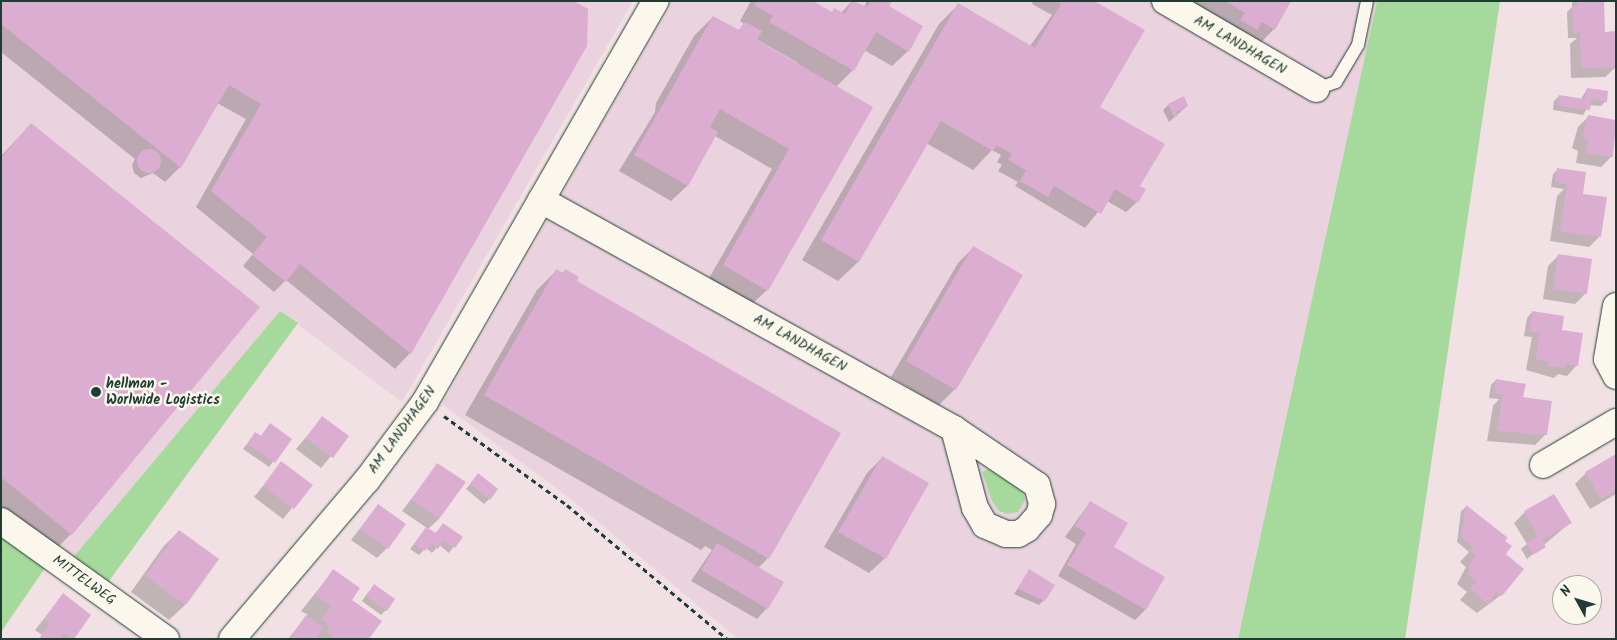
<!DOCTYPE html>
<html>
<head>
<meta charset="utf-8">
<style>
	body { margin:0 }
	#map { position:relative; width:1617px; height:640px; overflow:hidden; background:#f1e1e4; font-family:Kalam,sans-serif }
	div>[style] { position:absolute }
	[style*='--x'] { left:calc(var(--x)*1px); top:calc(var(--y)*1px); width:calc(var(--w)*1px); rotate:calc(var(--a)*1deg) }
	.built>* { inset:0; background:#ead2de }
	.green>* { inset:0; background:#a6da9c }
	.shadow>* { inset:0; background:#0003 }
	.building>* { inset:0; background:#dbaed1 }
	.round { border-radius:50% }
	.path>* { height:3px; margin-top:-1.5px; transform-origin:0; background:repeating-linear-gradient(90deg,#1f3d34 0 5px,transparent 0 9px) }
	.roads { filter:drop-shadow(0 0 1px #1f3d34) drop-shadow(0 0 1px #1f3d34) }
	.lane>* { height:12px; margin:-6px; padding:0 6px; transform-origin:6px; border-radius:6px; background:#fbf7ec }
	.street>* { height:26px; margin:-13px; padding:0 13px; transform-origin:13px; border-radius:13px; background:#fbf7ec }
	.dots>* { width:14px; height:14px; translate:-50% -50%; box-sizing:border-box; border:2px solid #fbf7ec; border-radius:50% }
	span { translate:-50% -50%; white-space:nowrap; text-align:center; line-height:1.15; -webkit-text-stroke:5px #fbf7ec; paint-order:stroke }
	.street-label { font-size:14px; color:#1f3d34 }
	.poi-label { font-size:14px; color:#1f3d34; font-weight:700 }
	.left { translate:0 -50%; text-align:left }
	.frame { position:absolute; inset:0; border:2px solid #1f3d34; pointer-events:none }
	.north { position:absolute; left:1552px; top:575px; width:50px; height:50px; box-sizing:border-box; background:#fbf7ec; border:1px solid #a3ada2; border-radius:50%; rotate:309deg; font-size:14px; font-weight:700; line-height:20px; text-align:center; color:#1f3d34 }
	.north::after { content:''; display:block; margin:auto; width:18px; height:22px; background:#1f3d34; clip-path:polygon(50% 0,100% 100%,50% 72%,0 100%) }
</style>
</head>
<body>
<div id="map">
	<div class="built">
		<i style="clip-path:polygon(1px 1px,633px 1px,402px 402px,280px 311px,71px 560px,1px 509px)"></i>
		<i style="clip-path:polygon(673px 1px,1377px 1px,1238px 639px,738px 639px,572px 500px,442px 404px)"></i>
	</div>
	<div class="green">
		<i style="clip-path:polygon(1377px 1px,1500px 1px,1405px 639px,1238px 639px)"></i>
		<i style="clip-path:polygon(280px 311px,298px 323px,106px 585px,71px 560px)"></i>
		<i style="clip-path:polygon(988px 469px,1022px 489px,1025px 500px,1018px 512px,1008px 514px,999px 511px,992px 501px,982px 472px)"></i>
		<i style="clip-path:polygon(1px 535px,45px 568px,1px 632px)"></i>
	</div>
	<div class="shadow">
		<i style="clip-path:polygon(1px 1px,519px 161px,410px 353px,395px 369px,286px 280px,274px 292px,243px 266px,253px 254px,196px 207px,246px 119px,217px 103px,180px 167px,165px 182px,153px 173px,141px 178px,134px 173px,132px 165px,135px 159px,1px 52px)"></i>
		<i style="clip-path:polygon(evenodd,751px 1px,811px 1px,831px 13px,841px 13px,852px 1px,864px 7px,867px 1px,890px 1px,886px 8px,908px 51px,892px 66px,864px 50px,853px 70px,836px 87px,767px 290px,751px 305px,708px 280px,772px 169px,715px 136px,687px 186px,671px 201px,619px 171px,655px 112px,656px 103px,694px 36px,713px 17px,738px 31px,744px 24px,740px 21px,751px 1px,756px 39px,798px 63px,797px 65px,754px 41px,756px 39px)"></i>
		<i style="clip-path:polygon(1033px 1px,1079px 1px,1099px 107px,1139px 187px,1137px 202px,1126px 212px,1107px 201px,1085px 228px,1015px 186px,1018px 182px,998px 171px,1002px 165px,997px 162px,1001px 155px,992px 150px,973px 170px,926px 143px,858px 262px,838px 281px,802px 260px,939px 24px,958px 5px,1030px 46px,1052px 15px,1032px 4px)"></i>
		<i style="clip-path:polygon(1173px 1px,1290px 1px,1274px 29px,1255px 49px)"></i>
		<i style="clip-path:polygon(1572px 1px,1603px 1px,1604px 31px,1616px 67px,1605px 77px,1571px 78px,1570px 44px,1577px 38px,1568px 38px,1567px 12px,1572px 7px)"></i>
		<i style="clip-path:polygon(1587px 89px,1606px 101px,1601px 106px,1589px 105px,1583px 115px,1553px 110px,1554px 101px,1559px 96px,1581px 99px)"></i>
		<i style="clip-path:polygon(1168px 105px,1187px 106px,1169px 122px,1163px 110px)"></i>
		<i style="clip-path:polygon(1588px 117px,1616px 121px,1612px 156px,1601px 167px,1576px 163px,1578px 151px,1572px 148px,1578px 127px)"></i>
		<i style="clip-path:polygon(31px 124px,71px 534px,52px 553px,1px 512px,1px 156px)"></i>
		<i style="clip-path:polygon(1558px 169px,1581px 195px,1600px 236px,1589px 247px,1550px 241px,1557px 196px,1564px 189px,1551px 187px,1553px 174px)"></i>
		<i style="clip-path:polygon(973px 248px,1021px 276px,955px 389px,939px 405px,891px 377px,958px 263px)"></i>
		<i style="clip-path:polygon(1558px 256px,1586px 293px,1575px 304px,1543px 299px,1548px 266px)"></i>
		<i style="clip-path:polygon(565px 270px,768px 558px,758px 568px,767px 608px,757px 619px,691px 581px,712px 550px,705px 546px,701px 550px,465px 415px,537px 290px,556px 271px,562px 274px)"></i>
		<i style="clip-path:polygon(1532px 312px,1561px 330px,1577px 365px,1567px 376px,1558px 374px,1554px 378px,1526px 370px,1532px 337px,1524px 336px,1527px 318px)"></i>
		<i style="clip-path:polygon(1496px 380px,1522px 396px,1546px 434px,1535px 445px,1487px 441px,1493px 406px,1499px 399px,1489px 398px,1491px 385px)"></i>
		<i style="clip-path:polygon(322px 418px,347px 437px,321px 468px,296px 449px)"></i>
		<i style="clip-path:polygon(270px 425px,290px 439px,269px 467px,243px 449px,255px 434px,260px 437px)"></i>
		<i style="clip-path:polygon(1616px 455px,1616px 494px,1590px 509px,1575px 484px,1586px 473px)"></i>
		<i style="clip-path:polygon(882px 458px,885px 558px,869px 573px,824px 547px,867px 473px)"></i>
		<i style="clip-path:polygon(282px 463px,311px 485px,283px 519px,254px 497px)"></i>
		<i style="clip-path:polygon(438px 464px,439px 519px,428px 529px,435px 534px,438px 530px,461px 537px,449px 553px,439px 545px,432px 553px,426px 548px,419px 555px,410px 549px,427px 528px,402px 511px)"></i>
		<i style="clip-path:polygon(478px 475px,489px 499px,484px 504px,466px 489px)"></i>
		<i style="clip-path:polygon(1554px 495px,1570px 523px,1527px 559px,1521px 549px,1527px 544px,1514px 523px,1525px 512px)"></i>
		<i style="clip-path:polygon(1090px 502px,1112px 548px,1164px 577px,1145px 610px,1135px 620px,1058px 576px,1076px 544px,1065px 537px)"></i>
		<i style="clip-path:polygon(378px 505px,387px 548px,377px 558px,351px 540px)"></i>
		<i style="clip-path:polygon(1466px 507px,1504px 555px,1501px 595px,1477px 613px,1460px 600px,1467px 592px,1457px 584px,1466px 567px,1460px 562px,1469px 552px,1457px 542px,1461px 511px)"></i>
		<i style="clip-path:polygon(179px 531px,217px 559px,185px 605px,169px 620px,131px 592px,163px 547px)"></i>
		<i style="clip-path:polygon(333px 571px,368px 639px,288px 639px,308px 615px,301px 611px)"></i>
		<i style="clip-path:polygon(1029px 571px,1044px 600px,1039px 605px,1014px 594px)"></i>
		<i style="clip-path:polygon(369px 591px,386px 610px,381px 615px,362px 601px)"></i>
		<i style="clip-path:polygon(63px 595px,90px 615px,72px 639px,39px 639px,42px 635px,35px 630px)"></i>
	</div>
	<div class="building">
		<i style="clip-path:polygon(1px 1px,574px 1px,588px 9px,587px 46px,411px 354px,300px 264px,286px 282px,252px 255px,267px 237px,211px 191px,261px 104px,229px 85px,181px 168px,1px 24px)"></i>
		<i style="clip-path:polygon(757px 1px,813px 1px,832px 12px,834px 8px,845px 14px,852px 1px,867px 7px,871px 1px,892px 1px,889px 6px,923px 26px,909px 52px,876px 32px,854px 71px,769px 22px,773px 16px,754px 5px)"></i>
		<i style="clip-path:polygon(1056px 1px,1094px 1px,1145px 30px,1100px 107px,1165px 144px,1140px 186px,1146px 189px,1138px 203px,1115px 189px,1101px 214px,1054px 186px,1048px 197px,1020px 181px,1026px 170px,1008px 160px,1012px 154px,996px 145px,993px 151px,941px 121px,859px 262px,821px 240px,958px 3px,1035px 48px,1061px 4px)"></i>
		<i style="clip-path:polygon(1225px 1px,1291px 1px,1275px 30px,1262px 22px,1257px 30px,1240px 20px,1245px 13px)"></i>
		<i style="clip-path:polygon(1577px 1px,1604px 1px,1605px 32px,1616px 31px,1616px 67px,1581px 68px,1580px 33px,1573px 34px,1572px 6px,1577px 6px)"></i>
		<i style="clip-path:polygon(713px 16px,739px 30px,745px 22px,762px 31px,757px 40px,873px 107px,768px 291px,723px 265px,789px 149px,720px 109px,710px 127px,718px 132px,688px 186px,634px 155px)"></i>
		<i style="clip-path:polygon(1587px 88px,1608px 91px,1607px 102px,1592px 99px,1590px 110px,1558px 106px,1559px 95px,1585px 99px)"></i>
		<i style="clip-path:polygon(1184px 96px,1188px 106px,1176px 112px,1178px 116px,1174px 117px,1168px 104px)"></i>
		<i style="clip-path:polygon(1588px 115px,1616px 120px,1613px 157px,1586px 153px,1588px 141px,1582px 137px)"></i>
		<i style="clip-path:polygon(31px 123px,260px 307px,72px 535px,1px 477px,1px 158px)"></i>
		<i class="round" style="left:137px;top:149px;width:24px;height:24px"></i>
		<i style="clip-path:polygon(1557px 168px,1586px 172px,1583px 194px,1607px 197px,1601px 237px,1560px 231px,1567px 184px,1555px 182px)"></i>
		<i style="clip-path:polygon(973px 246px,1023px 275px,956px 390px,906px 361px)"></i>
		<i style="clip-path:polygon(1558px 254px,1592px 259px,1587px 294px,1553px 289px)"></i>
		<i style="clip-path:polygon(556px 269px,563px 273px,565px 269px,579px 277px,577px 281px,841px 433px,769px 559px,484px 395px)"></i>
		<i style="clip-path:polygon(1532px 311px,1564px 316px,1562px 330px,1583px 333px,1578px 366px,1566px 364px,1565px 368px,1547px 366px,1548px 361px,1536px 360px,1539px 333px,1529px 331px)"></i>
		<i style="clip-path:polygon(1496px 379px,1526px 384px,1523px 397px,1552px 401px,1547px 435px,1497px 431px,1503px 395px,1494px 393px)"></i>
		<i style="clip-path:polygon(322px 416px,349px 436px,333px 458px,306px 438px)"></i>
		<i style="clip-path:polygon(270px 423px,292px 439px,275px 463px,247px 444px,255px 432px,261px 436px)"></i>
		<i style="clip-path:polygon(1616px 454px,1616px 491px,1601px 499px,1585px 472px)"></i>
		<i style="clip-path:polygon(882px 456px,929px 483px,886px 559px,838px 532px)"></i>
		<i style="clip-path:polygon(281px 461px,313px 485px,294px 509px,263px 486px)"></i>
		<i style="clip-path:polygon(437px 463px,466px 482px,439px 519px,411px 500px)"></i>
		<i style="clip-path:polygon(478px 473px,498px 489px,490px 500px,470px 484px)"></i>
		<i style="clip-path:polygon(1554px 494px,1572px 523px,1542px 540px,1546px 547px,1533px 555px,1526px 543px,1538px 536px,1524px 511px)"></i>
		<i style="clip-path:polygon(1090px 501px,1128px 523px,1114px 547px,1165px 577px,1146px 610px,1067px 565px,1086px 533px,1075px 526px)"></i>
		<i style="clip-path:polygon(378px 504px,406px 524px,388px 549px,360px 529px)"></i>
		<i style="clip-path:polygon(1466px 505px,1508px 538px,1505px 541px,1512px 546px,1506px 554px,1524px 569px,1502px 596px,1497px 592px,1488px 604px,1470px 589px,1477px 581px,1467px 573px,1470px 569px,1468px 567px,1476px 556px,1470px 551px,1474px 547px,1461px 537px)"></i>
		<i style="clip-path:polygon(443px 523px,463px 537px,455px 548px,444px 541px,438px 549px,431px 544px,425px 551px,414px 544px,426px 527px,436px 533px)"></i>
		<i style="clip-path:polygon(179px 530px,219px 559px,186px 605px,145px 576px)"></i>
		<i style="clip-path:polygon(717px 543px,784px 582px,768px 609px,701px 570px)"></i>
		<i style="clip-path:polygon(333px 569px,360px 588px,352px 600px,382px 621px,369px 639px,336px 639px,326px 632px,330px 626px,321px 619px,331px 606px,315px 595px)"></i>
		<i style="clip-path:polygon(1029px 569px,1055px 585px,1045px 601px,1018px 589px)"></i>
		<i style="clip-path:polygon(374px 584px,395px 599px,387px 611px,366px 596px)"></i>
		<i style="clip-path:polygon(63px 593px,91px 615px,74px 639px,63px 633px,59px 639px,39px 639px,50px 623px,44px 619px)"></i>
		<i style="clip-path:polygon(306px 615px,323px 627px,317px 639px,295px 639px,291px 636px)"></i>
	</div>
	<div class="path">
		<i style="--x:444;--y:416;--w:152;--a:35.9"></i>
		<i style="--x:567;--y:505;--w:209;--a:39.9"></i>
	</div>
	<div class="roads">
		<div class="lane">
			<i style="--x:1316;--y:89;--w:21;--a:-19"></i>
			<i style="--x:1336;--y:82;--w:43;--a:-59.3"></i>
			<i style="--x:1358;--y:45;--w:45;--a:-78.4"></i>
		</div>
		<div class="street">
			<i style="--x:1165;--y:1;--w:175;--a:30.2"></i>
			<i style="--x:541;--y:200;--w:472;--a:29"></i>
			<i style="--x:954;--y:429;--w:100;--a:34"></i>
			<i style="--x:1037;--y:485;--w:20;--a:75"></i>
			<i style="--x:1042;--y:504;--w:11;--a:105"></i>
			<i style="--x:1039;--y:515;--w:18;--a:131"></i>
			<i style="--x:1027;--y:529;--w:10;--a:151"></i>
			<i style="--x:1018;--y:534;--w:12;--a:180"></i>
			<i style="--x:1006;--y:534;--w:23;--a:-157"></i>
			<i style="--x:985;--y:525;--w:20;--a:-120"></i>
			<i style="--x:975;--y:508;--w:82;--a:-104.9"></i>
			<i style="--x:1616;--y:306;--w:54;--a:99.6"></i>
			<i style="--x:1607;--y:359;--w:19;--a:62"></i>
			<i style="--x:1543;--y:465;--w:85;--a:-30.5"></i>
			<i style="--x:1;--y:521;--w:203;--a:35.6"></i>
			<i style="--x:232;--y:639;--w:209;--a:-49.7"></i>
			<i style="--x:367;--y:480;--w:97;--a:-53.4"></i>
			<i style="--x:425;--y:402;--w:463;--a:-60.1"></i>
		</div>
	</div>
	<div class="dots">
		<i style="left:96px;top:392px;background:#1f3d34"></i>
	</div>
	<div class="street-label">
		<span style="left:1240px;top:45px;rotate:30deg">AM LANDHAGEN</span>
		<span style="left:800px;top:343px;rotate:29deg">AM LANDHAGEN</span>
		<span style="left:402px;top:430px;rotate:-54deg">AM LANDHAGEN</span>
		<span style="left:84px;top:580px;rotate:36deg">MITTELWEG</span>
	</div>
	<div class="poi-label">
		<span class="left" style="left:106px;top:392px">hellman -<br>Worlwide Logistics</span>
	</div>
	<div class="frame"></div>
	<div class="north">N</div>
</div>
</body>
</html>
